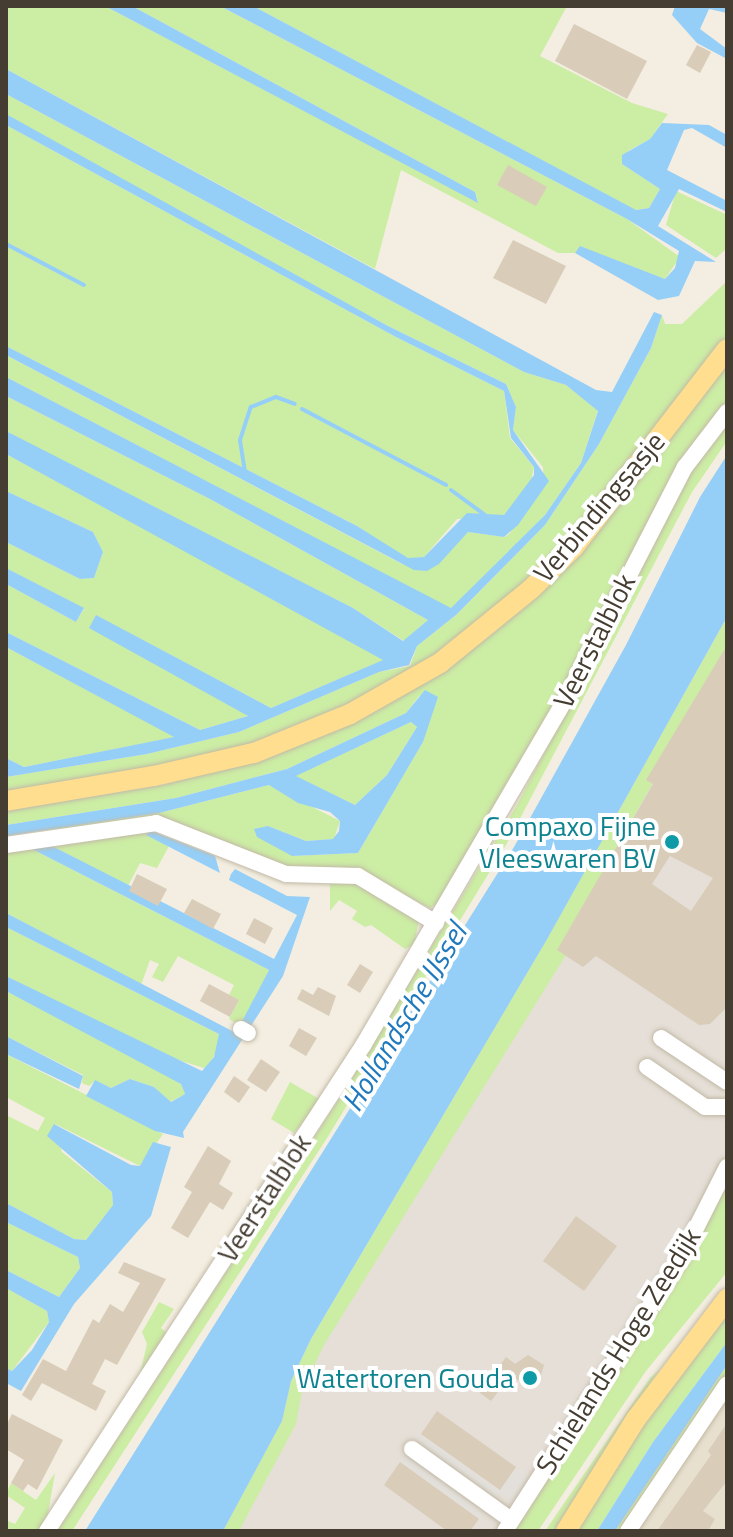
<!DOCTYPE html>
<html>
<head>
<meta charset="utf-8">
<style>
	body { margin:0 }
	#map { position:relative; width:733px; height:1537px; overflow:hidden; background:#f3eee1; font-family:"Titillium Web",sans-serif }
	div>[style] { position:absolute }
	[style*='--x'] { left:calc(var(--x)*1px); top:calc(var(--y)*1px); width:calc(var(--w)*1px); rotate:calc(var(--a)*1deg) }
	.residential>* { inset:0; background:#e8e0cf }
	.industrial>* { inset:0; background:#e5dfd7 }
	.green>* { inset:0; background:#cceda4 }
	.parking>* { inset:0; background:#e3e0db }
	.water>* { inset:0; background:#95cff8 }
	.stream>* { height:4px; margin:-2px; padding:0 2px; transform-origin:2px; border-radius:2px; background:#95cff8 }
	.building>* { inset:0; background:#d9ccb9 }
	.roads { filter:drop-shadow(0 0 2px #c2b9a6) drop-shadow(0 0 2px #c2b9a6) }
	.minor>* { height:16px; margin:-8px; padding:0 8px; transform-origin:8px; border-radius:8px; background:#fff }
	.major>* { height:20px; margin:-10px; padding:0 10px; transform-origin:10px; border-radius:10px; background:#ffdf8f }
	.dots>* { width:22px; height:22px; translate:-50% -50%; box-sizing:border-box; border:4px solid #fff; border-radius:50% }
	span { translate:-50% -50%; white-space:nowrap; text-align:center; line-height:1.15; -webkit-text-stroke:8px #fff; paint-order:stroke }
	.street-label { font-size:28px; color:#453d32 }
	.culture-label { font-size:28px; color:#0d838f }
	.right { translate:-100% -50%; text-align:right }
	.water-label { font-size:30px; color:#1f79bc; font-style:italic }
	.frame { position:absolute; inset:0; border:8px solid #453d32; pointer-events:none }
</style>
</head>
<body>
<div id="map">
	<div class="residential">
		<i style="clip-path:polygon(727px 1392px,727px 1531px,634px 1531px)"></i>
	</div>
	<div class="industrial">
		<i style="clip-path:polygon(727px 619px,727px 1160px,501px 1531px,203px 1531px)"></i>
	</div>
	<div class="green">
		<i style="clip-path:polygon(6px 6px,105px 6px,478px 202px,475px 192px,132px 6px,220px 6px,627px 219px,680px 257px,665px 279px,580px 247px,575px 253px,558px 253px,401px 170px,375px 269px,6px 69px)"></i>
		<i style="clip-path:polygon(253px 6px,567px 6px,540px 56px,632px 103px,668px 114px,650px 139px,628px 151px,622px 164px,660px 189px,649px 208px,635px 210px)"></i>
		<i style="clip-path:polygon(6px 94px,524px 372px,566px 385px,598px 410px,581px 463px,545px 515px,451px 609px,6px 377px,6px 355px,402px 564px,427px 571px,468px 532px,505px 537px,510px 533px,544px 485px,543px 467px,513px 430px,516px 407px,506px 384px,388px 326px,61px 147px,6px 114px)"></i>
		<i style="clip-path:polygon(6px 125px,396px 337px,504px 391px,510px 438px,534px 467px,531px 481px,504px 515px,457px 519px,424px 557px,408px 559px,357px 526px,6px 346px)"></i>
		<i style="clip-path:polygon(676px 191px,727px 215px,727px 248px,716px 258px,666px 225px)"></i>
		<i style="clip-path:polygon(727px 281px,727px 336px,572px 535px,529px 579px,434px 655px,348px 705px,259px 741px,173px 764px,6px 791px,6px 777px,147px 754px,239px 732px,379px 672px,410px 666px,417px 646px,456px 615px,545px 525px,599px 444px,651px 348px,662px 315px,665px 324px,682px 324px)"></i>
		<i style="clip-path:polygon(727px 362px,727px 400px,678px 462px,511px 787px,439px 902px,430px 908px,350px 868px,278px 866px,157px 820px,35px 831px,159px 813px,269px 785px,340px 821px,334px 839px,306px 841px,268px 826px,292px 856px,358px 853px,423px 742px,420px 695px,406px 713px,287px 769px,176px 798px,6px 825px,6px 810px,163px 785px,282px 752px,369px 714px,432px 678px,494px 633px,586px 546px)"></i>
		<i style="clip-path:polygon(6px 396px,210px 499px,428px 620px,404px 641px,353px 608px,50px 455px,6px 431px)"></i>
		<i style="clip-path:polygon(727px 421px,727px 441px,692px 492px,506px 845px,327px 1138px,72px 1531px,57px 1531px,345px 1090px,517px 805px,695px 465px)"></i>
		<i style="clip-path:polygon(6px 454px,237px 576px,384px 660px,271px 708px,95px 615px,248px 716px,200px 730px,6px 632px,6px 584px,76px 622px,84px 609px,6px 568px,6px 542px,80px 579px,94px 578px,103px 552px,93px 532px,6px 491px)"></i>
		<i style="clip-path:polygon(727px 617px,727px 652px,561px 945px,566px 955px,324px 1345px,302px 1391px,296px 1424px,239px 1531px,223px 1531px,282px 1421px,291px 1381px,311px 1339px,546px 941px)"></i>
		<i style="clip-path:polygon(6px 647px,176px 737px,24px 767px,6px 758px)"></i>
		<i style="clip-path:polygon(411px 722px,417px 727px,387px 775px,355px 805px,295px 776px)"></i>
		<i style="clip-path:polygon(149px 830px,146px 835px,169px 846px,157px 868px,140px 863px,128px 886px,50px 845px)"></i>
		<i style="clip-path:polygon(32px 849px,269px 970px,243px 1027px,229px 1019px,239px 1000px,229px 995px,234px 985px,178px 956px,163px 982px,152px 977px,159px 964px,150px 960px,141px 985px,6px 913px,6px 852px)"></i>
		<i style="clip-path:polygon(330px 879px,347px 879px,419px 920px,414px 945px,405px 949px,371px 925px,365px 927px,352px 919px,357px 911px,339px 900px,330px 911px)"></i>
		<i style="clip-path:polygon(6px 927px,219px 1034px,222px 1040px,207px 1069px,169px 1057px,6px 976px)"></i>
		<i style="clip-path:polygon(6px 991px,162px 1071px,181px 1084px,185px 1094px,170px 1102px,154px 1087px,130px 1079px,111px 1088px,95px 1081px,89px 1086px,82px 1083px,83px 1075px,6px 1036px)"></i>
		<i style="clip-path:polygon(6px 1054px,163px 1134px,140px 1166px,55px 1124px,62px 1152px,112px 1192px,113px 1205px,86px 1240px,74px 1239px,6px 1203px,6px 1115px,38px 1131px,45px 1118px,6px 1097px)"></i>
		<i style="clip-path:polygon(290px 1082px,321px 1100px,294px 1133px,271px 1119px)"></i>
		<i style="clip-path:polygon(727px 1185px,727px 1272px,646px 1371px,538px 1531px,514px 1531px,642px 1337px)"></i>
		<i style="clip-path:polygon(6px 1222px,78px 1257px,80px 1268px,59px 1297px,6px 1270px)"></i>
		<i style="clip-path:polygon(6px 1288px,47px 1311px,49px 1322px,12px 1371px,6px 1368px)"></i>
		<i style="clip-path:polygon(159px 1302px,174px 1309px,161px 1328px,167px 1333px,140px 1374px,147px 1344px,142px 1332px)"></i>
		<i style="clip-path:polygon(727px 1314px,727px 1342px,653px 1442px,597px 1531px,574px 1531px,634px 1436px)"></i>
		<i style="clip-path:polygon(727px 1365px,727px 1375px,622px 1531px,615px 1531px)"></i>
		<i style="clip-path:polygon(659px 1370px,557px 1531px,545px 1531px,650px 1378px)"></i>
		<i style="clip-path:polygon(55px 1473px,47px 1519px,39px 1531px,9px 1531px,6px 1520px,15px 1524px,25px 1508px,6px 1495px,11px 1483px,36px 1500px)"></i>
	</div>
	<div class="parking">
		<i style="clip-path:polygon(421px 1434px,499px 1490px,516px 1467px,529px 1479px,514px 1501px,500px 1491px,493px 1499px,414px 1443px)"></i>
		<i style="clip-path:polygon(407px 1454px,485px 1510px,479px 1519px,400px 1462px)"></i>
	</div>
	<div class="water">
		<i style="clip-path:polygon(105px 6px,132px 6px,475px 192px,478px 203px)"></i>
		<i style="clip-path:polygon(220px 6px,253px 6px,636px 210px,649px 208px,660px 189px,622px 164px,622px 155px,650px 139px,662px 123px,709px 125px,727px 135px,727px 148px,692px 128px,684px 130px,667px 170px,727px 201px,727px 212px,679px 189px,658px 226px,716px 262px,695px 261px,679px 296px,658px 300px,575px 253px,580px 246px,665px 279px,675px 268px,679px 251px,627px 219px)"></i>
		<i style="clip-path:polygon(675px 6px,727px 6px,727px 13px,709px 9px,700px 29px,727px 49px,727px 59px,697px 43px,672px 15px)"></i>
		<i style="clip-path:polygon(6px 69px,596px 390px,612px 392px,654px 312px,662px 315px,651px 348px,599px 444px,545px 525px,456px 615px,417px 646px,409px 665px,379px 672px,239px 732px,147px 754px,6px 777px,6px 758px,24px 767px,174px 737px,6px 647px,6px 632px,200px 730px,248px 716px,89px 628px,96px 615px,271px 708px,383px 660px,6px 454px,6px 431px,353px 608px,403px 641px,428px 620px,210px 499px,6px 396px,6px 377px,451px 608px,545px 515px,581px 463px,598px 411px,566px 385px,524px 372px,6px 94px)"></i>
		<i style="clip-path:polygon(6px 114px,388px 326px,506px 384px,516px 407px,513px 430px,549px 481px,518px 525px,504px 537px,468px 532px,439px 564px,427px 571px,414px 570px,6px 355px,6px 346px,357px 526px,408px 558px,424px 557px,467px 513px,504px 515px,534px 475px,534px 467px,511px 438px,504px 391px,396px 337px,6px 125px)"></i>
		<i style="clip-path:polygon(727px 455px,727px 617px,546px 941px,311px 1339px,291px 1381px,282px 1421px,223px 1531px,85px 1531px,514px 847px,626px 645px,700px 497px)"></i>
		<i style="clip-path:polygon(6px 491px,93px 532px,103px 552px,94px 578px,80px 579px,6px 542px)"></i>
		<i style="clip-path:polygon(6px 568px,84px 608px,76px 622px,6px 584px)"></i>
		<i style="clip-path:polygon(evenodd,425px 690px,438px 697px,423px 742px,358px 853px,292px 856px,257px 837px,254px 829px,268px 826px,306px 841px,333px 839px,339px 831px,340px 821px,330px 812px,298px 803px,269px 785px,159px 813px,6px 836px,6px 825px,176px 798px,287px 769px,406px 713px,425px 690px,411px 722px,417px 727px,387px 775px,355px 805px,296px 776px,411px 722px)"></i>
		<i style="clip-path:polygon(149px 830px,215px 856px,220px 873px,146px 835px)"></i>
		<i style="clip-path:polygon(50px 845px,274px 959px,297px 915px,229px 880px,231px 874px,235px 869px,287px 896px,310px 897px,283px 976px,183px 1132px,184px 1138px,155px 1131px,86px 1096px,95px 1080px,111px 1088px,130px 1079px,154px 1087px,171px 1102px,185px 1094px,181px 1084px,6px 991px,6px 976px,202px 1071px,214px 1057px,219px 1034px,6px 927px,6px 913px,236px 1033px,269px 970px,32px 849px)"></i>
		<i style="clip-path:polygon(6px 1036px,83px 1076px,79px 1089px,6px 1054px)"></i>
		<i style="clip-path:polygon(54px 1124px,131px 1165px,140px 1166px,153px 1142px,171px 1147px,151px 1216px,74px 1304px,21px 1391px,6px 1383px,6px 1368px,12px 1371px,32px 1350px,49px 1322px,47px 1311px,6px 1288px,6px 1270px,59px 1297px,80px 1268px,78px 1257px,6px 1222px,6px 1203px,74px 1239px,86px 1240px,113px 1205px,112px 1192px,47px 1136px)"></i>
		<i style="clip-path:polygon(727px 1342px,727px 1365px,615px 1531px,597px 1531px,653px 1442px)"></i>
	</div>
	<div class="stream">
		<i style="--x:6;--y:244;--w:88;--a:27.7"></i>
		<i style="--x:302;--y:409;--w:163;--a:27.8"></i>
		<i style="--x:245;--y:472;--w:32;--a:-99"></i>
		<i style="--x:240;--y:440;--w:35;--a:-72"></i>
		<i style="--x:251;--y:407;--w:27;--a:-22"></i>
		<i style="--x:276;--y:397;--w:20;--a:20"></i>
		<i style="--x:451;--y:490;--w:42;--a:36.3"></i>
	</div>
	<div class="building">
		<i style="clip-path:polygon(574px 24px,647px 61px,627px 99px,555px 61px)"></i>
		<i style="clip-path:polygon(697px 45px,711px 52px,700px 73px,686px 65px)"></i>
		<i style="clip-path:polygon(508px 165px,547px 187px,536px 206px,497px 185px)"></i>
		<i style="clip-path:polygon(513px 240px,566px 266px,546px 304px,493px 278px)"></i>
		<i style="clip-path:polygon(evenodd,727px 645px,727px 1007px,710px 1024px,699px 1025px,596px 956px,583px 967px,557px 950px,653px 784px,646px 780px,727px 645px,670px 856px,713px 878px,691px 911px,652px 884px,670px 856px)"></i>
		<i style="clip-path:polygon(137px 874px,167px 889px,158px 906px,129px 891px)"></i>
		<i style="clip-path:polygon(192px 899px,221px 914px,213px 929px,184px 913px)"></i>
		<i style="clip-path:polygon(254px 918px,273px 928px,265px 944px,246px 934px)"></i>
		<i style="clip-path:polygon(360px 964px,373px 972px,360px 993px,347px 985px)"></i>
		<i style="clip-path:polygon(209px 984px,239px 1000px,230px 1017px,200px 1001px)"></i>
		<i style="clip-path:polygon(318px 987px,336px 996px,329px 1016px,297px 999px,302px 989px,313px 995px)"></i>
		<i style="clip-path:polygon(299px 1028px,317px 1038px,306px 1056px,289px 1046px)"></i>
		<i style="clip-path:polygon(261px 1059px,280px 1072px,266px 1092px,247px 1080px)"></i>
		<i style="clip-path:polygon(234px 1076px,250px 1087px,239px 1103px,224px 1092px)"></i>
		<i style="clip-path:polygon(208px 1146px,231px 1161px,219px 1184px,233px 1193px,223px 1210px,210px 1202px,188px 1238px,171px 1228px,192px 1192px,184px 1187px)"></i>
		<i style="clip-path:polygon(576px 1216px,617px 1246px,584px 1291px,543px 1261px)"></i>
		<i style="clip-path:polygon(124px 1262px,166px 1279px,117px 1365px,105px 1359px,92px 1384px,106px 1391px,96px 1411px,42px 1383px,31px 1401px,22px 1395px,43px 1359px,66px 1371px,93px 1319px,99px 1323px,110px 1304px,123px 1312px,140px 1283px,118px 1273px)"></i>
		<i style="clip-path:polygon(528px 1355px,544px 1365px,539px 1382px,525px 1385px,511px 1375px,491px 1401px,480px 1393px,506px 1357px,515px 1364px)"></i>
		<i style="clip-path:polygon(437px 1411px,516px 1467px,500px 1490px,421px 1434px)"></i>
		<i style="clip-path:polygon(12px 1414px,63px 1440px,37px 1490px,28px 1484px,23px 1491px,11px 1483px,24px 1460px,6px 1449px,6px 1426px)"></i>
		<i style="clip-path:polygon(727px 1423px,727px 1481px,703px 1511px,715px 1519px,708px 1531px,657px 1531px,711px 1455px,708px 1451px)"></i>
		<i style="clip-path:polygon(400px 1462px,479px 1519px,470px 1531px,447px 1531px,384px 1485px)"></i>
	</div>
	<div class="roads">
		<div class="minor">
			<i style="--x:6;--y:845;--w:152;--a:-8.3"></i>
			<i style="--x:156;--y:823;--w:140;--a:21.4"></i>
			<i style="--x:286;--y:874;--w:72;--a:1.6"></i>
			<i style="--x:358;--y:876;--w:91;--a:31.1"></i>
			<i style="--x:241;--y:1029;--w:8;--a:30"></i>
			<i style="--x:661;--y:1038;--w:79;--a:33.7"></i>
			<i style="--x:647;--y:1067;--w:70;--a:34.6"></i>
			<i style="--x:705;--y:1107;--w:22;--a:0"></i>
			<i style="--x:412;--y:1449;--w:122;--a:35.6"></i>
			<i style="--x:47;--y:1531;--w:581;--a:-56.94"></i>
			<i style="--x:364;--y:1044;--w:396;--a:-59.7"></i>
			<i style="--x:564;--y:702;--w:264;--a:-62.8"></i>
			<i style="--x:685;--y:467;--w:69;--a:-52.6"></i>
			<i style="--x:505;--y:1531;--w:327;--a:-57.2"></i>
			<i style="--x:682;--y:1256;--w:100;--a:-63.2"></i>
			<i style="--x:628;--y:1531;--w:177;--a:-56"></i>
		</div>
		<div class="major">
			<i style="--x:6;--y:801;--w:150;--a:-9.6"></i>
			<i style="--x:154;--y:776;--w:103;--a:-13"></i>
			<i style="--x:254;--y:753;--w:104;--a:-22.1"></i>
			<i style="--x:350;--y:714;--w:103;--a:-29.5"></i>
			<i style="--x:440;--y:663;--w:117;--a:-39.1"></i>
			<i style="--x:531;--y:589;--w:60;--a:-44.3"></i>
			<i style="--x:574;--y:547;--w:250;--a:-52.3"></i>
			<i style="--x:566;--y:1531;--w:132;--a:-58"></i>
			<i style="--x:636;--y:1419;--w:151;--a:-52.8"></i>
		</div>
	</div>
	<div class="dots">
		<i style="left:672px;top:842px;background:#0f9aa8"></i>
		<i style="left:530px;top:1378px;background:#0f9aa8"></i>
	</div>
	<div class="street-label">
		<span style="left:599px;top:507px;rotate:-50deg">Verbindingsasje</span>
		<span style="left:594px;top:641px;rotate:-63deg">Veerstalblok</span>
		<span style="left:264px;top:1198px;rotate:-57deg">Veerstalblok</span>
		<span style="left:618px;top:1351px;rotate:-58deg">Schielands Hoge Zeedijk</span>
	</div>
	<div class="culture-label">
		<span class="right" style="left:656px;top:842px">Compaxo Fijne<br>Vleeswaren BV</span>
		<span class="right" style="left:514px;top:1378px">Watertoren Gouda</span>
	</div>
	<div class="water-label">
		<span style="left:404px;top:1017px;rotate:-59deg">Hollandsche IJssel</span>
	</div>
	<div class="frame"></div>
</div>
</body>
</html>
